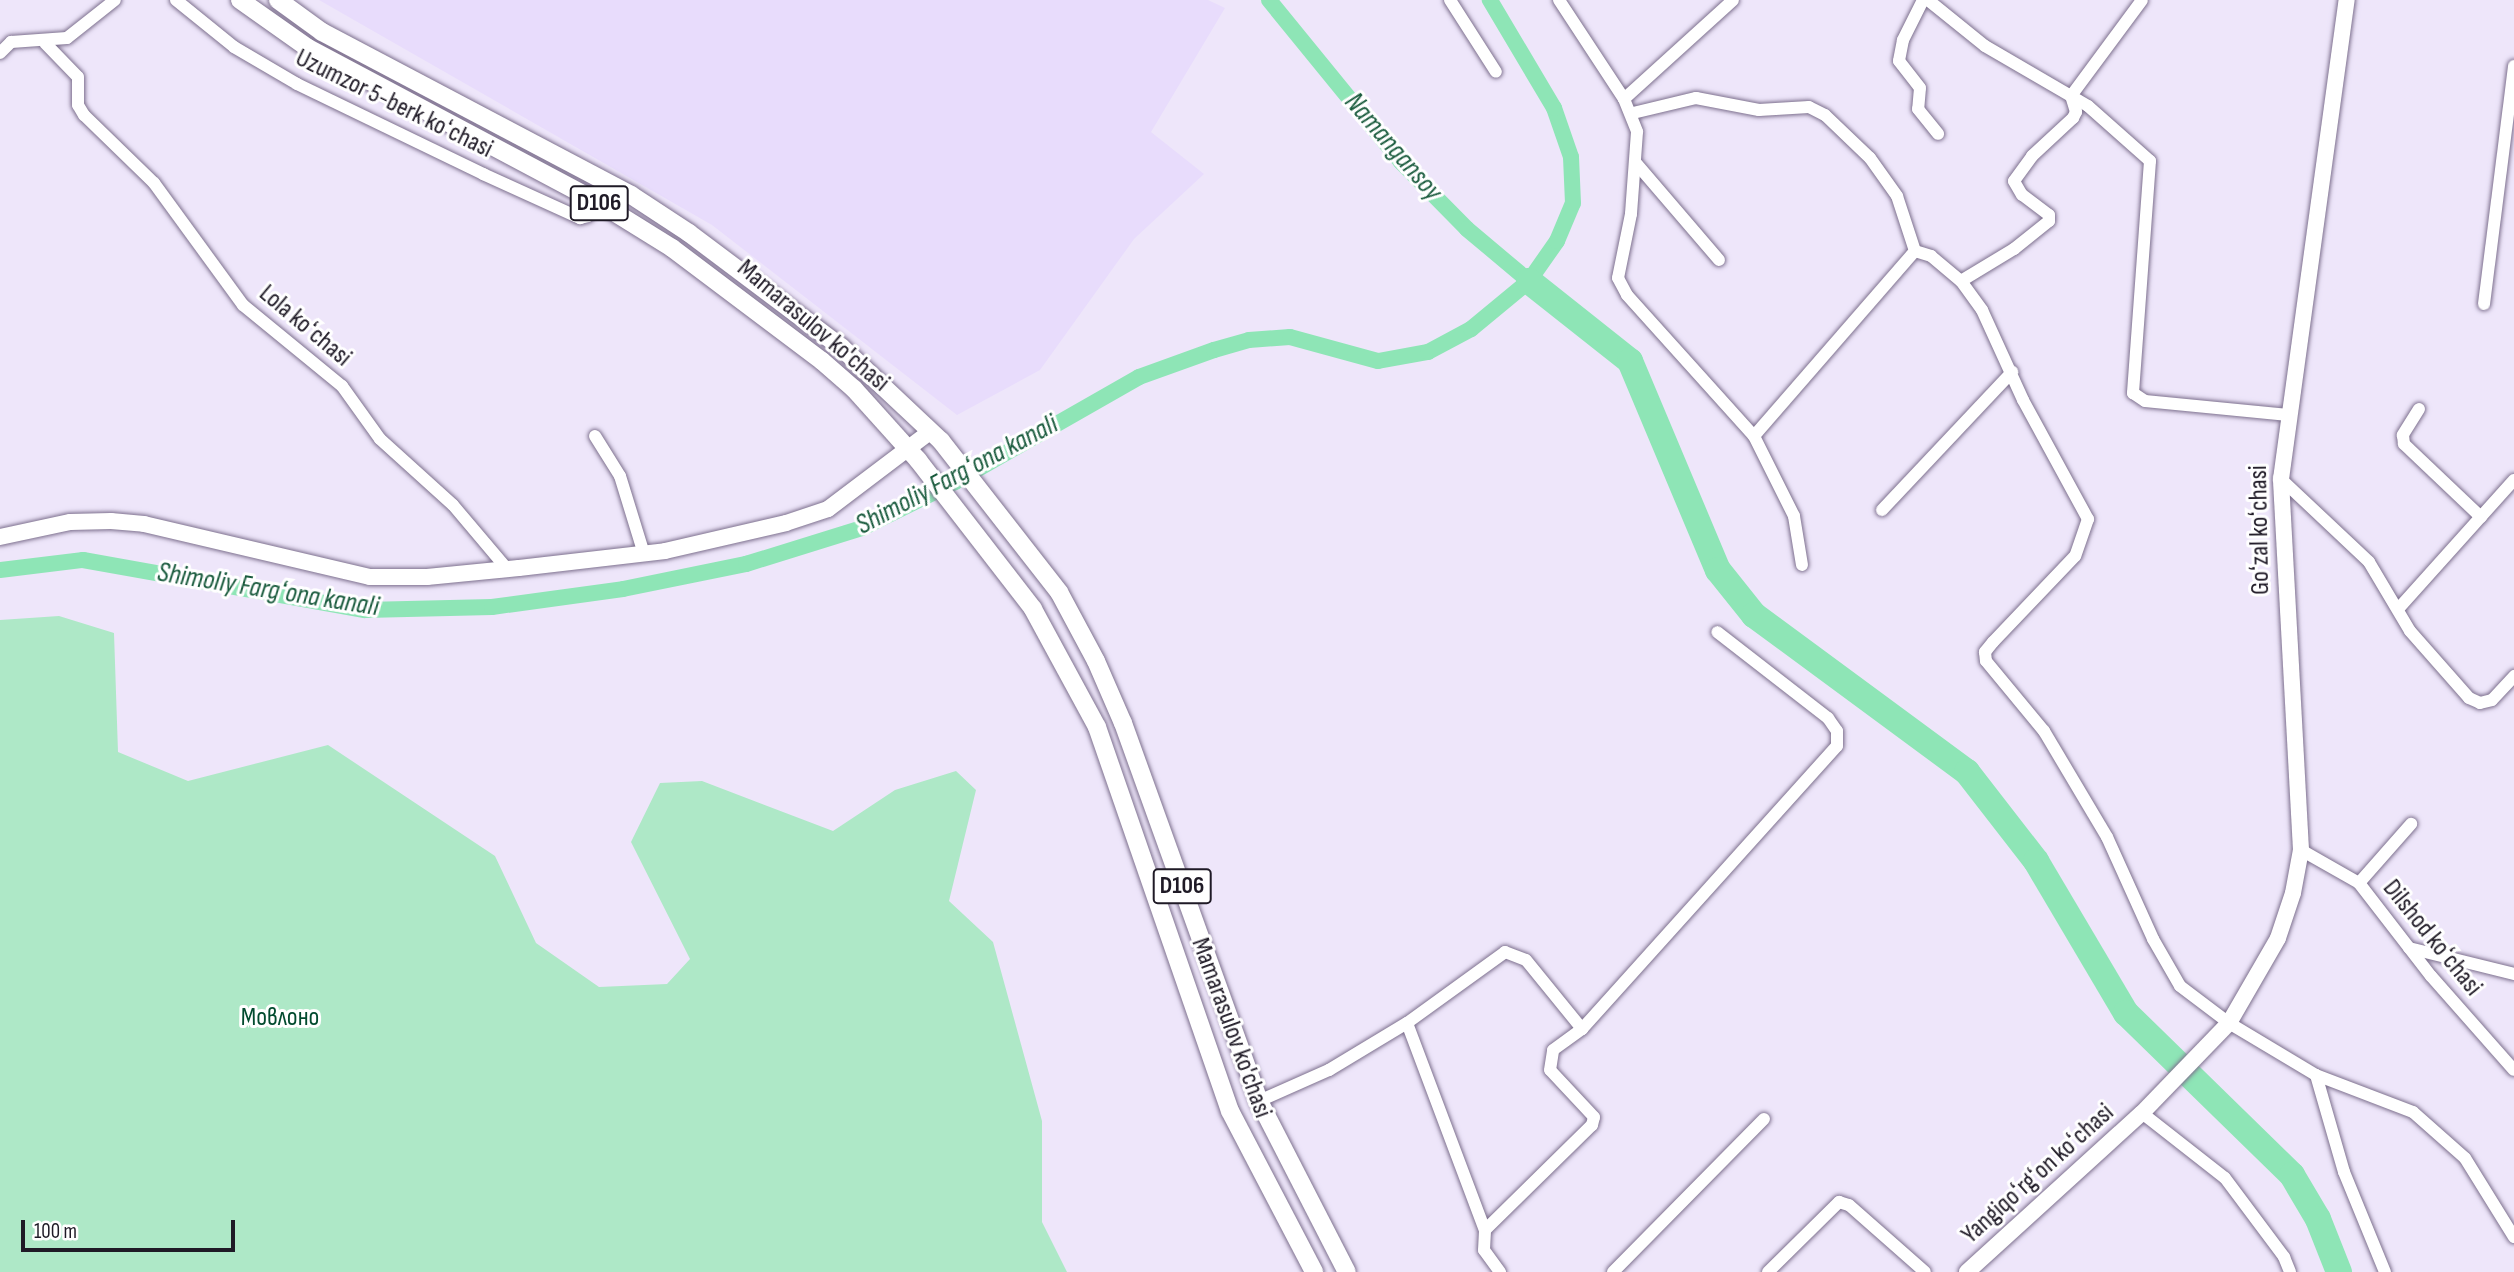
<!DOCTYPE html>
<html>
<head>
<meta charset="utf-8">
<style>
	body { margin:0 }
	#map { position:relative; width:2514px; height:1272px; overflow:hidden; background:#eee6fa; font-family:"Sofia Sans Condensed",sans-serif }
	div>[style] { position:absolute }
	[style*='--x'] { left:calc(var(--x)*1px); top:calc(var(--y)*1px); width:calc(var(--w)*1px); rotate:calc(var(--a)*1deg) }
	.built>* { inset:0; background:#e8dcfc }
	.green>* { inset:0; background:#aee8c7 }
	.canal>* { height:16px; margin:-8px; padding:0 8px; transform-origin:8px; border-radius:8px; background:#8ee5b6 }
	.river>* { height:26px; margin:-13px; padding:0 13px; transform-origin:13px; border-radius:13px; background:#8ee5b6 }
	.roads { filter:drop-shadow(0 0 2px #7d708e) drop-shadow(0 0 2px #7d708e) }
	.street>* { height:12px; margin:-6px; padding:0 6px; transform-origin:6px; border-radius:6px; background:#fff }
	.secondary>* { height:16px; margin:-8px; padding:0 8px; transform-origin:8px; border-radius:8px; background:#fff }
	.primary>* { height:18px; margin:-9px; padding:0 9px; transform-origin:9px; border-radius:9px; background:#fff }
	span { translate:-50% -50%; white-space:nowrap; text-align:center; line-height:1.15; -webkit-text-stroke:6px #fff; paint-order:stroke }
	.shield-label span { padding:2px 5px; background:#fff; border:2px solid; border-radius:5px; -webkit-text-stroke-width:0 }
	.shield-label { font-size:24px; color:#1f1a26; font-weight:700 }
	.street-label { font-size:26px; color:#1f1a26 }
	.park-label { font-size:26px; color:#024b2f }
	.water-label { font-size:28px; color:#185a3c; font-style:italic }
	.scale { position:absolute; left:21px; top:1220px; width:214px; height:32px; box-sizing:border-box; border:4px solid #1f1a26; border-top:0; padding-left:9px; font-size:21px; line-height:24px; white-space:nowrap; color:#1f1a26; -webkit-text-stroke:5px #fff; paint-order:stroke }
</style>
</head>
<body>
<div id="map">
	<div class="built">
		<i style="clip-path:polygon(319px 0,1208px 0,1225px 8px,1151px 132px,1204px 174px,1134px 239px,1040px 370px,957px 415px,712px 225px)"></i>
	</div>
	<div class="green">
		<i style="clip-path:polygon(59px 616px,114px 633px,118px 752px,188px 781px,328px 745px,495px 856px,536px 943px,599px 987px,667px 984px,690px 959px,631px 842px,660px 783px,702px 781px,833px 831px,895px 790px,956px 771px,976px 790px,949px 901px,993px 942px,1042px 1121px,1042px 1222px,1067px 1272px,0 1272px,0 620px)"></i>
	</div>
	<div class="canal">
		<i style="--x:1269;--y:0;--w:209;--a:50.8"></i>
		<i style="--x:1401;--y:162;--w:94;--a:45.4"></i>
		<i style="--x:1467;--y:229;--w:81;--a:40"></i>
		<i style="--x:0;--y:570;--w:84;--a:-6.9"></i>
		<i style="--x:83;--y:560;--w:286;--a:10.1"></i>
		<i style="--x:365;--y:610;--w:127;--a:-1.4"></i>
		<i style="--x:492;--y:607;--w:132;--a:-7.8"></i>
		<i style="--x:623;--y:589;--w:126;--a:-11.5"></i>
		<i style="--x:746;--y:564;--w:121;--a:-17.2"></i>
		<i style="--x:862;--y:528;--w:104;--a:-26.3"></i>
		<i style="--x:955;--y:482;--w:212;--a:-29.7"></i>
		<i style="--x:1139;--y:377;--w:80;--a:-19.8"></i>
		<i style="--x:1214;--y:350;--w:36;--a:-16"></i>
		<i style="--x:1249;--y:340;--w:41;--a:-4.2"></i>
		<i style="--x:1290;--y:337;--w:91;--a:15.3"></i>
		<i style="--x:1378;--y:361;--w:51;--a:-10.2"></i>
		<i style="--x:1428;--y:352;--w:49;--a:-28.1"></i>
		<i style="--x:1471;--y:329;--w:75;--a:-39.6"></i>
		<i style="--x:1529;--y:281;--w:49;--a:-55"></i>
		<i style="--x:1557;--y:241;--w:41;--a:-67.2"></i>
		<i style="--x:1573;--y:203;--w:46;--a:-92.5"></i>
		<i style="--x:1571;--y:157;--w:52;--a:-109.1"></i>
		<i style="--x:1554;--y:108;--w:126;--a:-120.7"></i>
	</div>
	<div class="river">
		<i style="--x:1529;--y:281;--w:129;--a:38.4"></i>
		<i style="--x:1630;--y:361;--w:227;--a:67.2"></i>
		<i style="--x:1718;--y:570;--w:58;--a:51.3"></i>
		<i style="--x:1754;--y:615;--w:265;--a:36.4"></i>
		<i style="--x:1967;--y:772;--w:113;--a:52.2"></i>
		<i style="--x:2036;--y:861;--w:177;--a:59.4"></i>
		<i style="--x:2126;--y:1013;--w:232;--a:44.3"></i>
		<i style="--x:2292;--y:1175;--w:51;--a:59.4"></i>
		<i style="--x:2318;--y:1219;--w:57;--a:68.4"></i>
	</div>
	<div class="roads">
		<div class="street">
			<i style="--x:176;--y:0;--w:75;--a:39"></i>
			<i style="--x:234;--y:47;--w:73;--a:30.4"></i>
			<i style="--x:297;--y:84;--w:207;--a:25.8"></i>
			<i style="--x:483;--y:174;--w:107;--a:24.4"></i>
			<i style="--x:580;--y:218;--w:8;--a:-14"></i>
			<i style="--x:588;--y:216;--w:17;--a:-54"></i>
			<i style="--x:1450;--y:0;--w:85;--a:57.4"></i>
			<i style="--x:1559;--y:0;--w:118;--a:56.7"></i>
			<i style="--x:1624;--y:99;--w:35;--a:68"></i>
			<i style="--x:1637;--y:132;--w:82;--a:94.2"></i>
			<i style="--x:1631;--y:214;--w:65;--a:101.5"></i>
			<i style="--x:1618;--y:278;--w:19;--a:62"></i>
			<i style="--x:1627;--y:295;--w:190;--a:48"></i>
			<i style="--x:1923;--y:0;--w:45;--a:116.6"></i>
			<i style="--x:1903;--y:40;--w:21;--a:101"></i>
			<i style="--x:1899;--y:61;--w:34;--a:52"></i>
			<i style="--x:1920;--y:88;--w:21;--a:95"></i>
			<i style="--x:1918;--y:109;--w:32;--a:51"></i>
			<i style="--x:1928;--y:0;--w:73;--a:38.9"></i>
			<i style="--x:1985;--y:46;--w:119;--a:30.2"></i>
			<i style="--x:2088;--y:106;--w:83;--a:41.6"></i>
			<i style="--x:2150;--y:161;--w:233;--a:94.2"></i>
			<i style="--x:2133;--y:393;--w:14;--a:34"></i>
			<i style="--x:2145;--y:401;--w:144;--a:5.6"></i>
			<i style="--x:45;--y:43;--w:47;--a:45.9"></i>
			<i style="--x:78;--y:77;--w:28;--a:90"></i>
			<i style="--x:78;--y:105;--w:12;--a:59"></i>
			<i style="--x:84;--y:115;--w:98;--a:44.2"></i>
			<i style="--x:154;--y:183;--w:151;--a:53.9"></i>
			<i style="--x:243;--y:305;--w:128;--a:39.3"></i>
			<i style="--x:342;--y:386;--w:65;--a:54.4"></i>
			<i style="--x:380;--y:439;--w:98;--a:42.1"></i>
			<i style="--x:453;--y:505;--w:84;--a:49.8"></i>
			<i style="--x:0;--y:53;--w:16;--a:-45"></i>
			<i style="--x:11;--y:42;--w:56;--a:-4.1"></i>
			<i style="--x:67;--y:38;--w:61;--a:-38.4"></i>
			<i style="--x:2071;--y:96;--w:119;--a:-53.5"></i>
			<i style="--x:1624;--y:99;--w:147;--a:-42.2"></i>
			<i style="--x:1633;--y:113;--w:65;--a:-13.4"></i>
			<i style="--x:1696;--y:98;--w:64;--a:10.8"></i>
			<i style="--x:1759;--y:110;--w:50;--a:-3.4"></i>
			<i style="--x:1809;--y:107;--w:18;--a:27"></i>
			<i style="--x:1825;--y:115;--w:62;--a:43.7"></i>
			<i style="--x:1870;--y:158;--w:47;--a:54.6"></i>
			<i style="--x:1897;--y:196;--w:58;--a:71.9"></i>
			<i style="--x:1915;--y:251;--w:17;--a:17"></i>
			<i style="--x:1931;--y:256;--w:39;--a:40"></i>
			<i style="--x:1961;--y:281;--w:36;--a:54"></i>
			<i style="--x:1982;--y:310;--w:99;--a:65.5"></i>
			<i style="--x:2023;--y:400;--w:136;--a:61.4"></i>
			<i style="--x:2088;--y:519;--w:39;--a:109"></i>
			<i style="--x:2075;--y:556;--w:119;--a:133.6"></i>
			<i style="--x:1993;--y:642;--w:13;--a:129"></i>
			<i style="--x:1985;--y:652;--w:9;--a:84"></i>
			<i style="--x:1986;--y:661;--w:91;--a:50.4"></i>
			<i style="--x:2044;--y:731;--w:123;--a:59.3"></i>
			<i style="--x:2107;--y:837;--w:112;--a:65.7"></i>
			<i style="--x:2153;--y:939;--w:54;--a:60.1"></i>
			<i style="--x:2180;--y:986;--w:61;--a:37.1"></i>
			<i style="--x:2229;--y:1023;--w:101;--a:30.9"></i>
			<i style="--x:2316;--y:1075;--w:104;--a:20.9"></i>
			<i style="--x:2413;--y:1112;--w:69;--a:41.5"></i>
			<i style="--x:2465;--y:1158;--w:93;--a:58.2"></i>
			<i style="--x:1635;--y:162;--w:129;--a:49.4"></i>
			<i style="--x:1961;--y:281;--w:62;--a:-31.1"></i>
			<i style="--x:2014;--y:249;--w:45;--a:-38.7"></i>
			<i style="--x:2049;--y:221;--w:6;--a:-90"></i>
			<i style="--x:2049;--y:215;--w:34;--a:-143"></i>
			<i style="--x:2022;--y:195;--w:16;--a:-120"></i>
			<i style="--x:2014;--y:181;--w:31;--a:-54"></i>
			<i style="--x:2032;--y:156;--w:56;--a:-42.8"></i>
			<i style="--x:2073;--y:118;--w:7;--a:-63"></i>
			<i style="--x:2076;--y:112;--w:17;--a:-107"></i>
			<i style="--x:2484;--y:304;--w:240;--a:-82.8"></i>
			<i style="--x:2419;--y:409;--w:31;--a:122"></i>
			<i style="--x:2403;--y:435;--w:9;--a:84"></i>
			<i style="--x:2404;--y:444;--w:106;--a:43.5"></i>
			<i style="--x:595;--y:436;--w:47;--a:58"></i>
			<i style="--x:620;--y:476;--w:82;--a:72.9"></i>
			<i style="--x:2281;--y:479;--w:121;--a:43.3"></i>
			<i style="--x:2369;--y:562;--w:80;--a:59.3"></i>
			<i style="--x:2410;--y:631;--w:89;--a:48.6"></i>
			<i style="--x:2469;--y:698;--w:12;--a:24"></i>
			<i style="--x:2480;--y:703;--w:12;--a:-14"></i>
			<i style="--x:2492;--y:700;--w:33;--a:-47"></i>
			<i style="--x:1882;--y:510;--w:190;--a:-46.7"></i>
			<i style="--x:1802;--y:565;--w:50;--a:-99.3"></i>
			<i style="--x:1794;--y:516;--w:89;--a:-116.6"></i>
			<i style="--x:1754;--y:436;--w:245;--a:-49"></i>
			<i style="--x:2399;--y:608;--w:172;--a:-48.1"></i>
			<i style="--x:2301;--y:850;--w:67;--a:29.6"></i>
			<i style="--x:2359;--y:883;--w:118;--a:52.3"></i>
			<i style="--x:2431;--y:976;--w:125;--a:48.6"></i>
			<i style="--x:2359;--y:883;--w:79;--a:-48.6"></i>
			<i style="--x:2409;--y:948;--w:108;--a:13.9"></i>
			<i style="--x:1407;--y:1023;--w:221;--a:69.4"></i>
			<i style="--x:2316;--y:1075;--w:101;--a:73.9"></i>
			<i style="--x:2344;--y:1172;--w:108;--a:67.7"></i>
			<i style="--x:1259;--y:1101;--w:77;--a:-23.9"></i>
			<i style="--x:1329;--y:1070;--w:91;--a:-31.1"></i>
			<i style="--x:1407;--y:1023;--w:121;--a:-35.9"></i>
			<i style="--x:1505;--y:952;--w:22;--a:21"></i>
			<i style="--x:1526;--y:960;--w:89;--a:50.9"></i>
			<i style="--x:2142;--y:1113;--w:105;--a:38.1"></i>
			<i style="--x:2225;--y:1178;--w:99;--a:53.2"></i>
			<i style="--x:2284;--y:1257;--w:16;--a:68"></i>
			<i style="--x:1500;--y:1272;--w:27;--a:-126"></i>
			<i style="--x:1484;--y:1250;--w:20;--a:-87"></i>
			<i style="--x:1485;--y:1230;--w:150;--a:-44.5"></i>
			<i style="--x:1592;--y:1125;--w:8;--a:-76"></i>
			<i style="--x:1594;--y:1117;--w:64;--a:-133.1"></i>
			<i style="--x:1550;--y:1070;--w:20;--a:-81"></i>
			<i style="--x:1553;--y:1050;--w:36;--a:-36"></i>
			<i style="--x:1582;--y:1029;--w:381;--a:-48"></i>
			<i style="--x:1837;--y:746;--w:15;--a:-90"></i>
			<i style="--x:1837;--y:731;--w:16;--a:-125"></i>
			<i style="--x:1828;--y:718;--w:140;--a:-142.2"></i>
			<i style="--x:1613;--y:1272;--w:215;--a:-45.4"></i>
			<i style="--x:1768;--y:1272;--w:100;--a:-44.6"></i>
			<i style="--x:1839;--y:1202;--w:10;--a:17"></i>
			<i style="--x:1849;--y:1205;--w:101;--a:41.4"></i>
		</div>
		<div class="secondary">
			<i style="--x:0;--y:537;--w:72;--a:-12.1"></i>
			<i style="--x:70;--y:522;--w:41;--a:-1.4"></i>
			<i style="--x:111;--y:521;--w:33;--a:5"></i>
			<i style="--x:144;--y:524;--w:232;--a:13.2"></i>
			<i style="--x:370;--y:577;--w:57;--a:0"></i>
			<i style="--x:427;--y:577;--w:92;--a:-5.6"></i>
			<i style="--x:519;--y:568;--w:147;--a:-6.6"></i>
			<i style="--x:665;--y:551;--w:124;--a:-13"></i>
			<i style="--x:786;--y:523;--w:44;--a:-18.4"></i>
			<i style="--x:828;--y:509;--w:129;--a:-37.1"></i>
			<i style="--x:1967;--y:1272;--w:236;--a:-42.3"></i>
			<i style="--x:2142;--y:1113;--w:125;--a:-46"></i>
			<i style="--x:2229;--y:1023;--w:98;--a:-60"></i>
			<i style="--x:2278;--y:938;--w:47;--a:-71.6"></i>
			<i style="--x:2293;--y:893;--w:44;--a:-79.5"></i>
			<i style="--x:2301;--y:850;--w:372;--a:-93.1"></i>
			<i style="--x:2281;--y:479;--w:484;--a:-82.2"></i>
		</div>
		<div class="primary">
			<i style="--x:240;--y:0;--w:83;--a:35.2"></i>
			<i style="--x:308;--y:48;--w:328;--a:28"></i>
			<i style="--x:598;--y:202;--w:87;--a:31.9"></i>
			<i style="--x:672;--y:248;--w:188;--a:37"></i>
			<i style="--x:822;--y:361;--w:43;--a:41.2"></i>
			<i style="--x:854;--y:389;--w:96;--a:48"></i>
			<i style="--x:918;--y:460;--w:188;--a:52.3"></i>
			<i style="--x:1033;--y:609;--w:134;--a:61.5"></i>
			<i style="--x:1097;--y:727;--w:406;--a:70.9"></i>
			<i style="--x:1230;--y:1111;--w:182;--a:62.4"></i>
			<i style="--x:278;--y:0;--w:54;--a:36"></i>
			<i style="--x:322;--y:32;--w:349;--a:27.8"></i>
			<i style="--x:631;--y:195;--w:69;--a:33.2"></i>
			<i style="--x:689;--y:233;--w:190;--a:36.9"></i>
			<i style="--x:841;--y:347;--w:137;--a:43.2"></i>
			<i style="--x:941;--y:441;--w:192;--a:52"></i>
			<i style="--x:1059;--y:592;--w:78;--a:61.8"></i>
			<i style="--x:1096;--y:661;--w:68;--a:66.5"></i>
			<i style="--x:1123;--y:723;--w:402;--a:70.2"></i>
			<i style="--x:1259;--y:1101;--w:192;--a:62.8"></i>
		</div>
	</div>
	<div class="shield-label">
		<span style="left:599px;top:203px">D106</span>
		<span style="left:1182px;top:886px">D106</span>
	</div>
	<div class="street-label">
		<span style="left:394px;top:104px;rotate:26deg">Uzumzor 5-berk koʻchasi</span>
		<span style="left:305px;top:326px;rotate:40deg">Lola koʻchasi</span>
		<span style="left:813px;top:326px;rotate:40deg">Mamarasulov ko'chasi</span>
		<span style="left:2260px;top:530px;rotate:-91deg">Goʻzal koʻchasi</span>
		<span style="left:2432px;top:938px;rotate:51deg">Dilshod koʻchasi</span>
		<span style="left:1231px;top:1028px;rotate:70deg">Mamarasulov ko'chasi</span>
		<span style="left:2038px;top:1174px;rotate:-42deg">Yangiqoʻrgʻon koʻchasi</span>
	</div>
	<div class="park-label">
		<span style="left:280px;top:1018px">Мовлоно</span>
	</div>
	<div class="water-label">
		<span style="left:1393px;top:147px;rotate:49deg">Namangansoy</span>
		<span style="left:957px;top:475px;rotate:-28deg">Shimoliy Fargʻona kanali</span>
		<span style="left:268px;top:590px;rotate:9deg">Shimoliy Fargʻona kanali</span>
	</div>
	<div class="scale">100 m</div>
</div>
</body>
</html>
